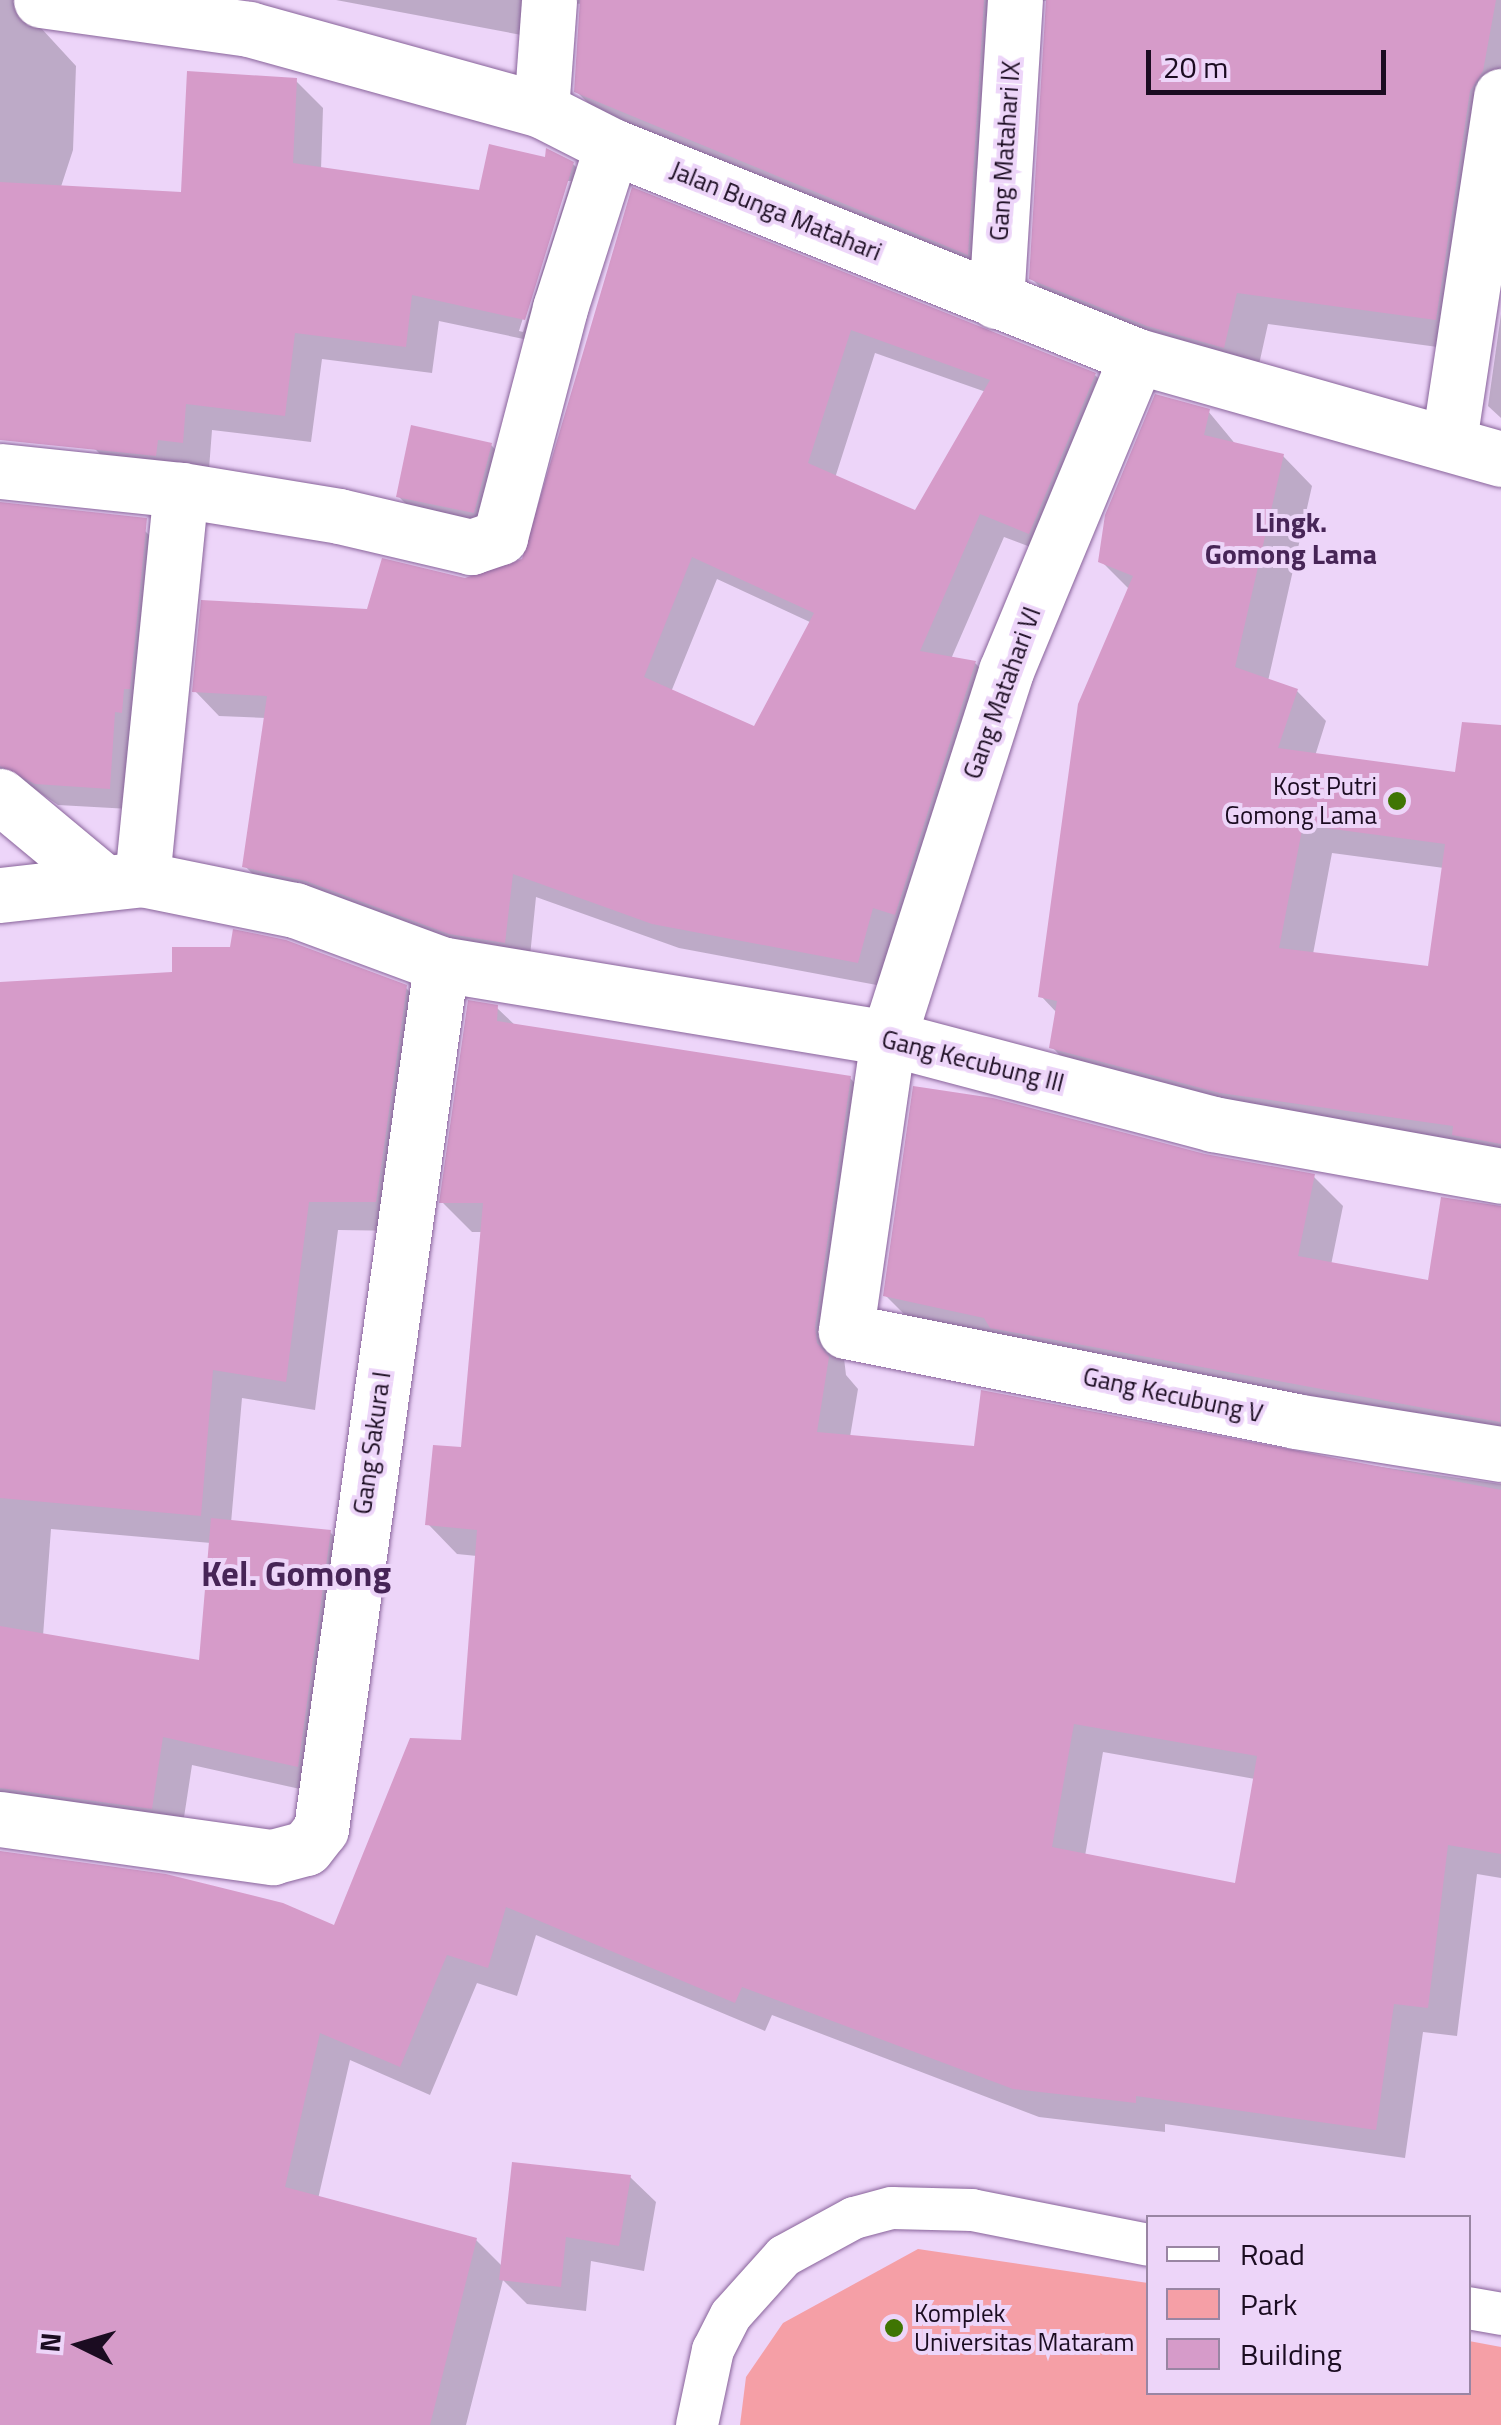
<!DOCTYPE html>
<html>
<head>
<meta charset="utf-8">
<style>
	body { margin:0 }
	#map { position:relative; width:1501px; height:2425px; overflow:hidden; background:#edd5f9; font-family:"Titillium Web",sans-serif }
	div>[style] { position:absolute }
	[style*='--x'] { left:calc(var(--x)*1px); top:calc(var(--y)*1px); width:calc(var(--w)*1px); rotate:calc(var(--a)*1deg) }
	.green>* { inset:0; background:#f59fa6 }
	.shadow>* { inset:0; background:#0003 }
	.building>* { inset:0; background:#d69bc9 }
	.roads { filter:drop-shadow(0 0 2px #88639a) drop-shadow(0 0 2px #88639a) }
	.lane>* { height:42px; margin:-21px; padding:0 21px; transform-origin:21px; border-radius:21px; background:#fff }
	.street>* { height:55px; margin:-27.5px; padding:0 27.5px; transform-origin:27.5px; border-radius:27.5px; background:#fff }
	.dots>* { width:28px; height:28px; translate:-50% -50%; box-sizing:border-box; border:5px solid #edd5f9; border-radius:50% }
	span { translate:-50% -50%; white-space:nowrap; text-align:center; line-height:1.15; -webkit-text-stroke:8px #edd5f9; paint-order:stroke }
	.street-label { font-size:25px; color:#1b0c21 }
	.poi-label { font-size:25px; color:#1b0c21 }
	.right { translate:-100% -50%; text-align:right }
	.left { translate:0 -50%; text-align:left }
	.neighbourhood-label { font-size:28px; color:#472557; font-weight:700 }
	.district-label { font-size:35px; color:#472557; font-weight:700 }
	.legend { position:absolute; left:1146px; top:2215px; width:325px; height:180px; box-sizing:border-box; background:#edd5f9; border:2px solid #9985a3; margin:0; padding:12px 18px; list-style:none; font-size:30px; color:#1b0c21 }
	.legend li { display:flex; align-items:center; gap:20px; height:50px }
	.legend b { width:50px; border:2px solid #9985a3 }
	.north { position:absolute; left:30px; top:2295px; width:100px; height:100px; -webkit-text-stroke:8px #edd5f9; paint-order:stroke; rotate:275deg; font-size:28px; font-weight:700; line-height:40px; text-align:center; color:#1b0c21 }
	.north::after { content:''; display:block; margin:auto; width:35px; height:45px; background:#1b0c21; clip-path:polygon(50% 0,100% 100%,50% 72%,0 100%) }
	.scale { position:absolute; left:1146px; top:50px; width:240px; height:45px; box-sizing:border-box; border:5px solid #1b0c21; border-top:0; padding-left:12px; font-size:30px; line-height:35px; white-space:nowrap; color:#1b0c21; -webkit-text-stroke:8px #edd5f9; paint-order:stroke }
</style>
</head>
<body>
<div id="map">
	<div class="green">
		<i style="clip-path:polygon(918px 2249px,1148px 2283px,1148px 2392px,1468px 2392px,1469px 2341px,1501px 2347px,1501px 2425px,740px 2425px,746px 2377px,783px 2323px)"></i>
	</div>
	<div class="shadow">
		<i style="clip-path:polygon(0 0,142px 0,41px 28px,76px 66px,73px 150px,0 373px)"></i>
		<i style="clip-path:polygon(336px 0,1501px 0,1501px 124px,1467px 351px,1268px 324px,1256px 378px,1063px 310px,1031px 278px,1049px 0,1032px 4px,999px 284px,608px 123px,576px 91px,583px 4px,567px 3px,548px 40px)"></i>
		<i style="clip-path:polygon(evenodd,296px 81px,323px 108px,321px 170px,481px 193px,573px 164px,600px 191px,552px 345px,439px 321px,432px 373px,322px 359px,311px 442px,212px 430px,209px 469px,104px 458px,77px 431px,184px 194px,296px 81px,565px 181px,571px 181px,523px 332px,519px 331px,565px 181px)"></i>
		<i style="clip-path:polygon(evenodd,633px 191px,1095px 375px,1119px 400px,1054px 556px,1004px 537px,951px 659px,975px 663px,999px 687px,882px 986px,679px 948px,536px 897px,529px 966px,269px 891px,245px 866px,266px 718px,219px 716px,195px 691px,369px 611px,525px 559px,633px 191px,875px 353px,986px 392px,916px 514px,835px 478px,875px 353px,633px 191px,717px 579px,812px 623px,755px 729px,671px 692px,717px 579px)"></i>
		<i style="clip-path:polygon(1501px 314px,1501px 418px,1488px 406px)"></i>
		<i style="clip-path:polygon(evenodd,1208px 411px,1237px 446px,1283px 456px,1312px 486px,1268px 681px,1297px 691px,1326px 721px,1315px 756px,1501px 780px,1501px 1168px,1081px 1077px,1052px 1047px,1057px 1013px,1041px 996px,1130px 590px,1101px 561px,1208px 411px,1332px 853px,1444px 868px,1430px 969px,1313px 954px,1332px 853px)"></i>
		<i style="clip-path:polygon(491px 445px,522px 477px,505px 543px,430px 528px,398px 496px)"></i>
		<i style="clip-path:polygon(145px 531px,166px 552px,130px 809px,58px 805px,30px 786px,18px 786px,0 769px,0 559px)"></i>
		<i style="clip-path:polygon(evenodd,0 985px,405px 987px,435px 1017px,405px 1231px,338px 1230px,315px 1410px,242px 1398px,231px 1523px,330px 1532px,359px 1562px,327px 1795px,192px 1765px,181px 1837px,0 1843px,0 985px,51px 1529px,211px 1543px,201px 1663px,43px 1636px,51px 1529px)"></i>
		<i style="clip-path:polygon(evenodd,497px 1008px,517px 1027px,850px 1078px,879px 1108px,844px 1358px,846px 1375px,858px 1389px,850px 1437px,976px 1448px,1290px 1454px,1501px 1484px,1501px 1878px,1477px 1874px,1457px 2036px,1423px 2032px,1405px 2158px,1165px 2124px,1165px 2132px,1039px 2117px,772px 2015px,765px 2031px,536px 1935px,517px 1996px,477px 1983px,430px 2095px,350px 2060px,318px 2199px,476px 2240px,503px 2267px,630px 2177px,656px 2202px,644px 2271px,591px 2261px,586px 2311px,527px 2304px,503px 2280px,466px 2425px,0 2425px,0 1853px,335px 1928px,463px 1743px,477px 1556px,457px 1554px,428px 1524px,463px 1450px,483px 1232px,472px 1232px,442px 1202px,497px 1008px,1103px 1752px,1255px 1779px,1237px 1886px,1085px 1856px,1103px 1752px)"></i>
		<i style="clip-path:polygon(1205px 1157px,1313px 1176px,1343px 1206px,1331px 1265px,1430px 1283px,1443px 1200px,1501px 1207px,1501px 1445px,915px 1325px,885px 1295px)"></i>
	</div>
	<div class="building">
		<i style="clip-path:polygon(580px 0,984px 0,968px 255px,574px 92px)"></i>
		<i style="clip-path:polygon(1046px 0,1496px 0,1483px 71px,1470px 91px,1436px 320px,1237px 293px,1224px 348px,1147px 326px,1029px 279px)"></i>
		<i style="clip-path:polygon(187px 71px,297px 78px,293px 163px,479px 190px,489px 144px,545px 157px,546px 148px,574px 162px,525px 320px,412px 295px,406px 347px,295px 333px,285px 416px,186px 404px,183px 443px,158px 440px,156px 456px,0 440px,0 182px,181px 192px)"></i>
		<i style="clip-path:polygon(evenodd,632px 187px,1096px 373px,1029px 534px,980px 514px,920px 651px,976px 661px,895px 915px,873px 908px,858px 963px,652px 924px,513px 874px,505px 943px,449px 934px,306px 881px,242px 867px,267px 696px,192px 692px,201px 600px,367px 609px,382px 558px,465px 578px,522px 559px,632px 187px,851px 330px,990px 380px,915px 510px,808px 463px,851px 330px,632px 187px,692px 557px,814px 613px,754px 726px,644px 677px,692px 557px)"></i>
		<i style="clip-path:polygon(evenodd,1155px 394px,1210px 409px,1204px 435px,1284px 454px,1235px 667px,1298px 689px,1278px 748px,1455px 772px,1462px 722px,1501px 725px,1501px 1144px,1452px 1135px,1453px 1126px,1220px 1093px,1049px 1048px,1057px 1001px,1038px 997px,1078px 704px,1133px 576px,1098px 562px,1105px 515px,1155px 394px,1303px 825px,1445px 844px,1428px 966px,1279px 948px,1303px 825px)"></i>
		<i style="clip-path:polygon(411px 425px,492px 443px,474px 513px,396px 497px)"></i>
		<i style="clip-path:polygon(0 502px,147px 518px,130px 689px,124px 689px,122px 713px,115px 712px,110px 789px,35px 784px,0 766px)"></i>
		<i style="clip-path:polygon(233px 929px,286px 940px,407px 985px,376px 1202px,309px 1202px,286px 1382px,213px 1370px,201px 1516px,0 1498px,0 982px,172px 972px,172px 947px,230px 947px)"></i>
		<i style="clip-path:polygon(evenodd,468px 1000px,498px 1005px,497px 1021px,851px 1076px,815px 1327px,817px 1343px,829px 1357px,817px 1432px,974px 1446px,981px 1390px,1501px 1490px,1501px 1854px,1448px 1845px,1428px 2008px,1394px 2004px,1376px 2130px,1136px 2096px,1136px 2103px,1013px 2089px,742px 1987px,735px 2003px,506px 1907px,488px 1968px,447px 1955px,400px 2067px,320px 2033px,285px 2187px,477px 2238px,430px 2425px,0 2425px,0 1851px,166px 1874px,283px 1903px,334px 1925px,410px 1738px,461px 1740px,477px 1530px,425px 1525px,433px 1445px,461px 1447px,483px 1203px,439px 1203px,468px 1000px,1074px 1724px,1257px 1756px,1235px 1883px,1052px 1847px,1074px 1724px)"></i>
		<i style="clip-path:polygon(913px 1086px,993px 1098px,1205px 1154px,1315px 1174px,1298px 1256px,1428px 1280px,1441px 1197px,1501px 1206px,1500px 1422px,990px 1328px,984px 1318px,883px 1296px)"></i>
		<i style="clip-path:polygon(211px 1518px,331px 1530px,298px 1767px,163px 1737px,152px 1809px,0 1788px,0 1626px,199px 1660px)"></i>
		<i style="clip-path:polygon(512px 2162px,631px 2175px,619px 2246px,566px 2237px,561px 2287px,499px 2280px)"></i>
	</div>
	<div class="roads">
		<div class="lane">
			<i style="--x:1468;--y:2308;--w:34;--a:10"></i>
			<i style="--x:697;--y:2425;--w:77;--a:-78"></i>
			<i style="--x:713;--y:2350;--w:39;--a:-63"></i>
			<i style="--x:731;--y:2315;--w:79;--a:-48.1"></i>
			<i style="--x:784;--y:2256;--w:80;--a:-28.5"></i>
			<i style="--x:854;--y:2218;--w:39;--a:-15"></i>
			<i style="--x:892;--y:2208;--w:80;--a:1.4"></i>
			<i style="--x:972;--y:2210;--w:179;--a:11.2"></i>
		</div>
		<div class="street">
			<i style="--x:41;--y:0;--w:210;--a:7.9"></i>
			<i style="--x:249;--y:29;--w:303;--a:15.5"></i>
			<i style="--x:541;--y:110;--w:80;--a:26.9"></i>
			<i style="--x:612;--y:146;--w:565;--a:21.8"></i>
			<i style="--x:1137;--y:356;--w:378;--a:15.8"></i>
			<i style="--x:541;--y:110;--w:110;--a:-85.8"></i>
			<i style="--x:996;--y:301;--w:302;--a:-86.4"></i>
			<i style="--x:1137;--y:356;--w:341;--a:112.6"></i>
			<i style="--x:1006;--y:671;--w:386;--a:107.8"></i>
			<i style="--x:888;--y:1038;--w:296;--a:98.2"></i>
			<i style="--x:846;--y:1331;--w:458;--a:11.3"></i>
			<i style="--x:1295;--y:1421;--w:209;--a:9.1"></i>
			<i style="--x:1449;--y:441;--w:349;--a:-81.4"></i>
			<i style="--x:0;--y:471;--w:182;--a:6"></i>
			<i style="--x:0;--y:796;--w:133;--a:39.8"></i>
			<i style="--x:142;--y:879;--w:391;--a:-84.3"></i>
			<i style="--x:181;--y:490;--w:160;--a:9.3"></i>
			<i style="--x:339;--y:516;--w:136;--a:13.2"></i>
			<i style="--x:471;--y:547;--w:31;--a:-19"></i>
			<i style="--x:500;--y:537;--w:237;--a:-75.3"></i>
			<i style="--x:560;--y:308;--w:170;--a:-72.2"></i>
			<i style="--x:0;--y:895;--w:143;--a:-6.4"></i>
			<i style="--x:142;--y:879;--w:156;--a:11.5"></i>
			<i style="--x:295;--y:910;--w:156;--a:20.3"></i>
			<i style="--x:441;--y:964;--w:453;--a:9.4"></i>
			<i style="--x:888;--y:1038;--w:336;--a:14.8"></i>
			<i style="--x:1213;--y:1124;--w:293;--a:10.2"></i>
			<i style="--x:0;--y:1819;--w:275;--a:8"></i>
			<i style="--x:272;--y:1857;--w:35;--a:-15"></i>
			<i style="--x:306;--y:1848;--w:24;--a:-52"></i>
			<i style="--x:321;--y:1829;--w:873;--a:-82.1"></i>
		</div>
	</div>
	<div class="dots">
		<i style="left:1397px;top:801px;background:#3f7503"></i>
		<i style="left:894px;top:2328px;background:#3f7503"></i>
	</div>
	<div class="street-label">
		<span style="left:1005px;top:151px;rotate:-86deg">Gang Matahari IX</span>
		<span style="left:776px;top:211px;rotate:22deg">Jalan Bunga Matahari</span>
		<span style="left:1002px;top:693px;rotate:-70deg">Gang Matahari VI</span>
		<span style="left:973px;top:1061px;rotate:14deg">Gang Kecubung III</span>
		<span style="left:1173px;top:1395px;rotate:12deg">Gang Kecubung V</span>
		<span style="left:372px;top:1443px;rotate:-82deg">Gang Sakura I</span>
	</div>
	<div class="poi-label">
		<span class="right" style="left:1377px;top:801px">Kost Putri<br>Gomong Lama</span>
		<span class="left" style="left:914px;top:2328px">Komplek<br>Universitas Mataram</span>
	</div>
	<div class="neighbourhood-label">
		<span style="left:1291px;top:538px">Lingk.<br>Gomong Lama</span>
	</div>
	<div class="district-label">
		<span style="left:296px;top:1573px">Kel. Gomong</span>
	</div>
	<ul class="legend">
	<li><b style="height:12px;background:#fff"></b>Road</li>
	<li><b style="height:28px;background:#f59fa6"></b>Park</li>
	<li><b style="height:28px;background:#d69bc9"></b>Building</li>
	</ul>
	<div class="north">N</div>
	<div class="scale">20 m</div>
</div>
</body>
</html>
